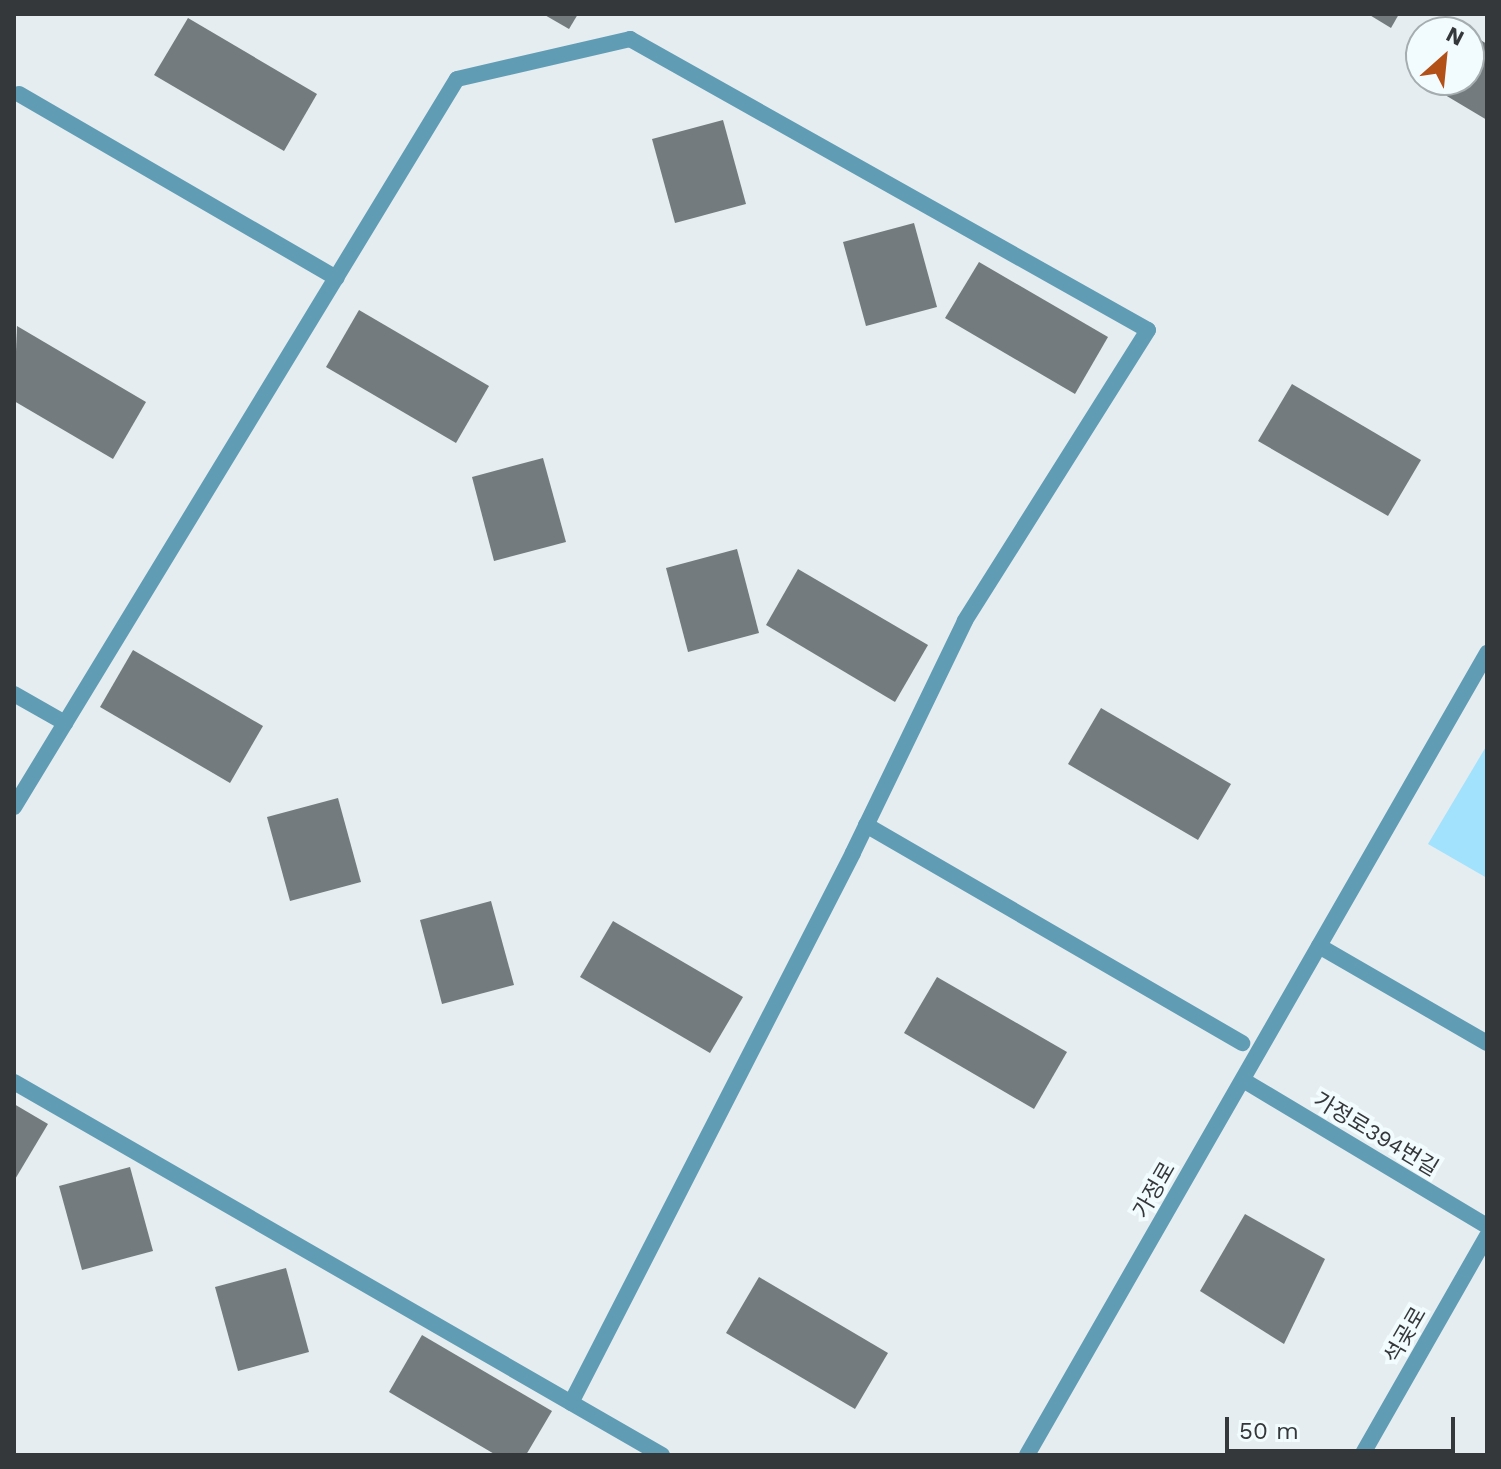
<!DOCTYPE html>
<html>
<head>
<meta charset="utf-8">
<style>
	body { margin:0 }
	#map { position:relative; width:1501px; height:1469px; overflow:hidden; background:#e5edf1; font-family:"Work Sans","Noto Sans KR",sans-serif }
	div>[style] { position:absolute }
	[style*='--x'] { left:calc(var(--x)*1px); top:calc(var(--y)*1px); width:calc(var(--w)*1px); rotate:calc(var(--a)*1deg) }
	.green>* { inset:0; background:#a2e2fc }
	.building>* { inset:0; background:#737b7e }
	.minor>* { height:16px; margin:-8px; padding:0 8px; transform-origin:8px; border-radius:8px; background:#609db5 }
	.tertiary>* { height:16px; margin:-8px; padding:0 8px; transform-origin:8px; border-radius:8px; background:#609db5 }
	span { translate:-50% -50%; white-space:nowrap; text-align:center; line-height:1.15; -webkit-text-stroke:8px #f2fbfe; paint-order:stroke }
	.street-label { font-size:22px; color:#35383a }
	.frame { position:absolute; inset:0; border:16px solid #35383a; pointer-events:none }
	.north { position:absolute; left:1405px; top:16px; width:80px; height:80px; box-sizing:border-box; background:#f2fbfe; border:2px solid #a6adb0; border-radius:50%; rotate:27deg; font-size:22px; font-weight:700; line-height:32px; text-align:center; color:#35383a }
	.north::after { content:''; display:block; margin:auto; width:28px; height:36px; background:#b35018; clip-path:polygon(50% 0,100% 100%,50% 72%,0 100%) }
	.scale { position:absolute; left:1225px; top:1417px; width:230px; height:36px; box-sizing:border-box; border:4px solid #35383a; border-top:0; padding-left:10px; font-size:24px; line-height:28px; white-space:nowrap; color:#35383a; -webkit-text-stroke:6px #f2fbfe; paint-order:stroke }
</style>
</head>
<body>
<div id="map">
	<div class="green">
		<i style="clip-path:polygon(1487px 745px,1487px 878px,1428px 844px)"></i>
	</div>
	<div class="building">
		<i style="clip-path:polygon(543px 14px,578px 14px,569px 29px)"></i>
		<i style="clip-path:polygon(1368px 14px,1399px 14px,1391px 28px)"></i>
		<i style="clip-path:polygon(188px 18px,317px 94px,284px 151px,154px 75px)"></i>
		<i style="clip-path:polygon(1469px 33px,1487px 44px,1487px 120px,1430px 86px,1433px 80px,1469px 80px)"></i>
		<i style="clip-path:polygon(723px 120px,746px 204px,675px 223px,652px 139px)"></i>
		<i style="clip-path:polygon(914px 223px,937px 307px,866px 326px,843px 242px)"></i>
		<i style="clip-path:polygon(979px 262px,1108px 337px,1075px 394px,945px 318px)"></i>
		<i style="clip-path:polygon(359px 310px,489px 386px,456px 443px,326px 367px)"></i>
		<i style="clip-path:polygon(17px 326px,146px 402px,113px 459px,14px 401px)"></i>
		<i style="clip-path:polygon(1292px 384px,1421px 460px,1388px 516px,1258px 441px)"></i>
		<i style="clip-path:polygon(543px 458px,566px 542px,494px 561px,472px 477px)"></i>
		<i style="clip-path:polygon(737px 549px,759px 633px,688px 652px,666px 568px)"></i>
		<i style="clip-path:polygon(798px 569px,928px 645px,895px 702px,766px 625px)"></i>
		<i style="clip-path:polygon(133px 650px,263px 726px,230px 783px,100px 707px)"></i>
		<i style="clip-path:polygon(1101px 708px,1231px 784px,1198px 840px,1068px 764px)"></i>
		<i style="clip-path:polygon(338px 798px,361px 882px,290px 901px,267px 817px)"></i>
		<i style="clip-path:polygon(491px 901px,514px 985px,442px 1004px,420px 920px)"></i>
		<i style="clip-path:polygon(613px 921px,743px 997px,710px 1053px,580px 977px)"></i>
		<i style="clip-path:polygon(937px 977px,1067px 1052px,1034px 1109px,904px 1033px)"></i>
		<i style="clip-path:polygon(14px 1104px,48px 1124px,14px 1181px)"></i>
		<i style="clip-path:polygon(130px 1167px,153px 1251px,82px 1270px,59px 1186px)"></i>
		<i style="clip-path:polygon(1245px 1214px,1325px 1259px,1284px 1344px,1200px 1291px)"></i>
		<i style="clip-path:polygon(286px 1268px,309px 1352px,238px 1371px,215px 1287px)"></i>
		<i style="clip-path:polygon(759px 1277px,888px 1353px,855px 1409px,726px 1333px)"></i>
		<i style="clip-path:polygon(422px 1335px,552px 1411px,526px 1455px,496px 1455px,389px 1392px)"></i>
	</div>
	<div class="minor">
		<i style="--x:19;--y:94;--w:367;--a:30.1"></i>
		<i style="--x:14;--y:694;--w:59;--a:29.6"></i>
		<i style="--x:14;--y:807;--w:852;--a:-58.68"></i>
		<i style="--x:457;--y:79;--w:178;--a:-13"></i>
		<i style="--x:630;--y:39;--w:594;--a:29.33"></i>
		<i style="--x:1148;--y:330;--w:344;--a:122.2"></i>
		<i style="--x:965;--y:621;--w:258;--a:115.8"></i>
		<i style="--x:853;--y:853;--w:618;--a:117.15"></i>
		<i style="--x:866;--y:825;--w:435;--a:30.1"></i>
		<i style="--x:1319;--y:946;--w:194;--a:30"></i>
		<i style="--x:1243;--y:1080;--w:284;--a:30.9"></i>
		<i style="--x:14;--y:1082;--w:748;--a:29.93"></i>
		<i style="--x:1362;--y:1455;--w:252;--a:-60.3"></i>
	</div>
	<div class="tertiary">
		<i style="--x:1027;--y:1455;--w:925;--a:-60.16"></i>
	</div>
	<div class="street-label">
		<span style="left:1376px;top:1134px;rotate:31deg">가정로394번길</span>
		<span style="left:1154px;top:1190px;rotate:-60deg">가정로</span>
		<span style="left:1405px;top:1335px;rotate:-60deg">석곶로</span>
	</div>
	<div class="frame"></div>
	<div class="north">N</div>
	<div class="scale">50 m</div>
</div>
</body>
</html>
